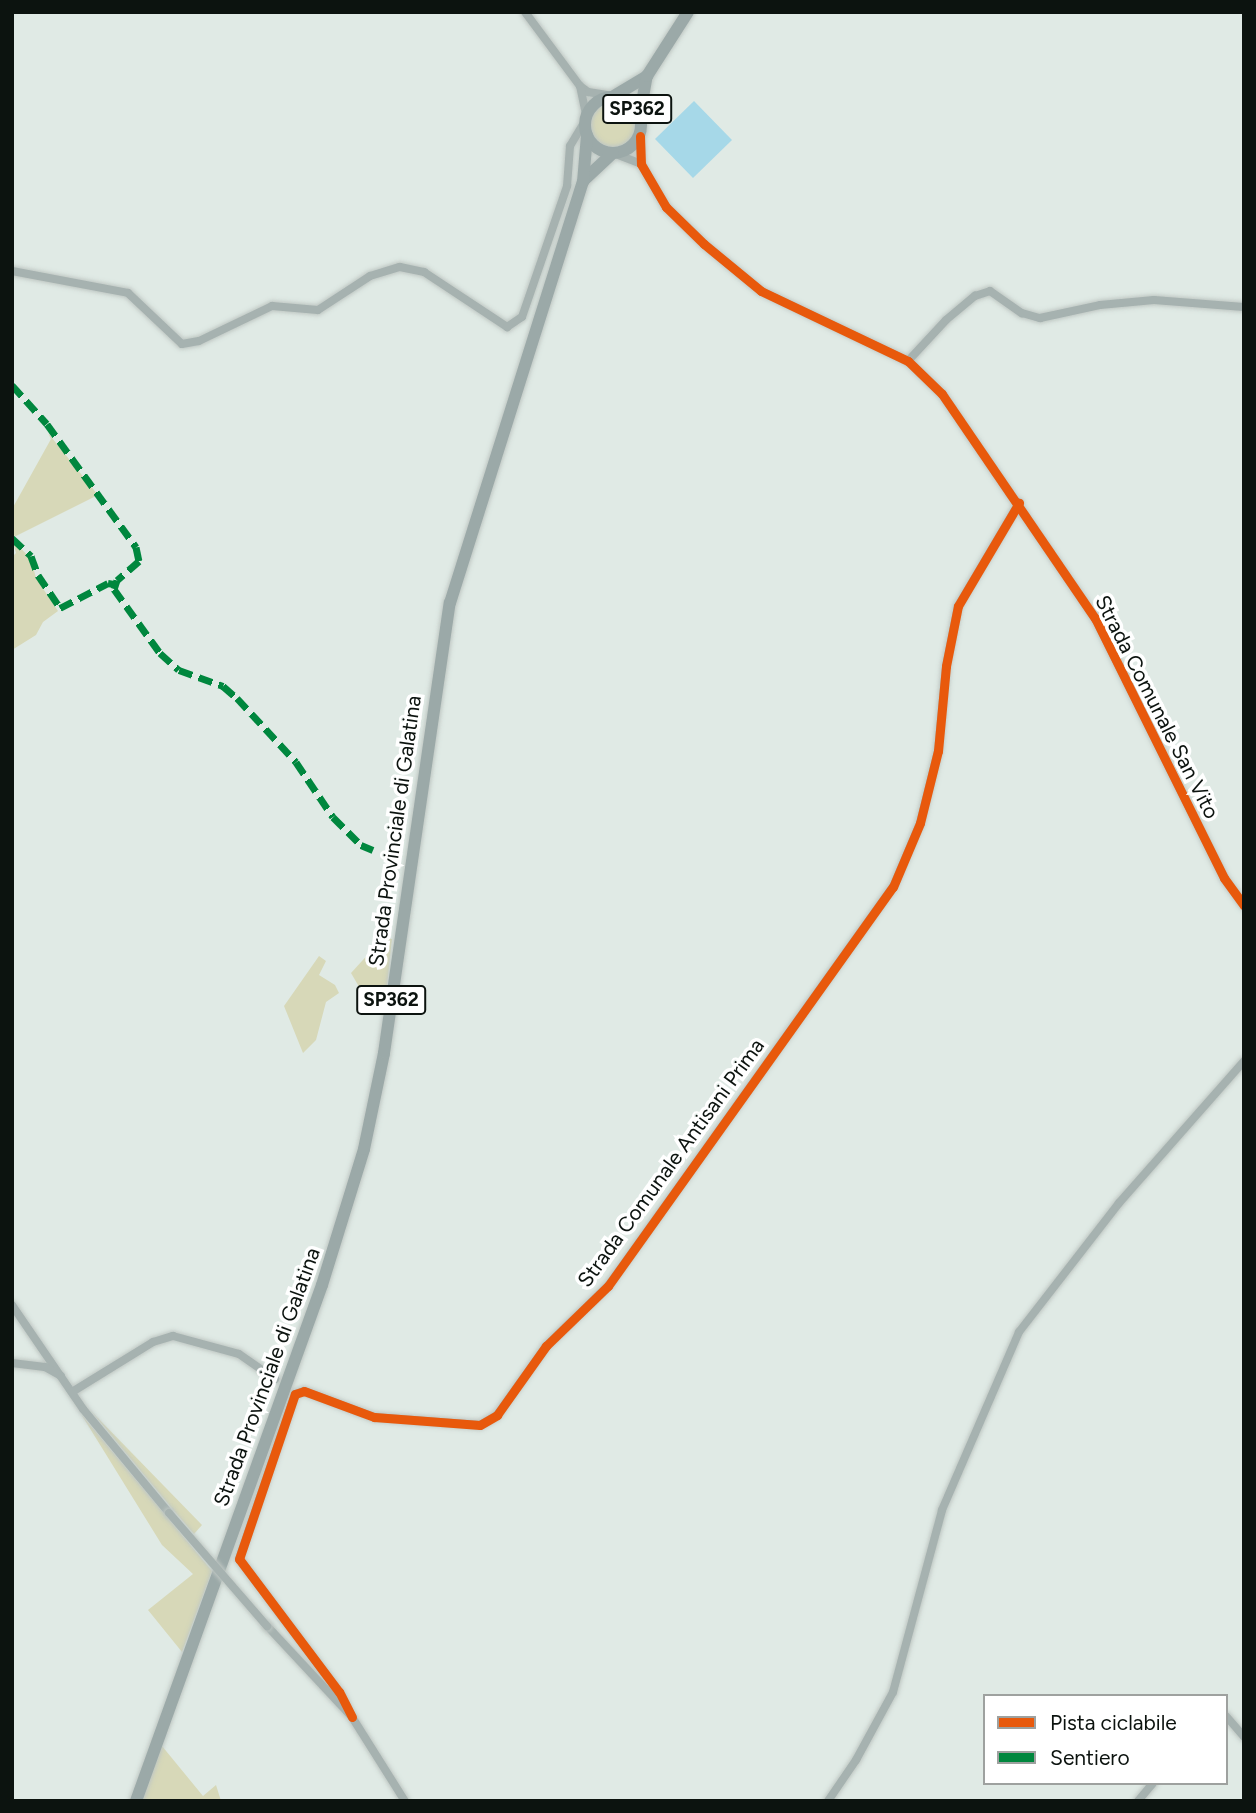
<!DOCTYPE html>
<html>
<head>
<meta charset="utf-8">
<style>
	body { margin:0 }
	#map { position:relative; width:1256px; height:1813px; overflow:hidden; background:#e0eae5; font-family:Figtree,sans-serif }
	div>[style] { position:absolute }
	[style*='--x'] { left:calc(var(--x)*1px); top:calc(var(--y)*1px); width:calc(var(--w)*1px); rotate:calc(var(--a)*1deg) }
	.green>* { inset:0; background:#d7d8b8 }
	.round { border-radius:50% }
	.water>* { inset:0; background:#a6d8e8 }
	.roads { filter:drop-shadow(0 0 2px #bfc7c3) drop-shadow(0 0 2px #bfc7c3) }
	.street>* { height:8px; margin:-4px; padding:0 4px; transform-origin:4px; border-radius:4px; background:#a6b2b0 }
	.primary>* { height:12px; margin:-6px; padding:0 6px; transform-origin:6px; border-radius:6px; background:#9ba9a8 }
	.primary>.ring { margin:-6px; padding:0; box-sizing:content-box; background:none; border:12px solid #9ba9a8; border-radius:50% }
	.bridges { filter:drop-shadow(0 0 2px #bfc7c3) drop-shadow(0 0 2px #bfc7c3) }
	.street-bridge>* { height:8px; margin:-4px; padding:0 4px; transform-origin:4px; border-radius:4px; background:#a6b2b0 }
	.quiet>* { height:7px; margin-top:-3.5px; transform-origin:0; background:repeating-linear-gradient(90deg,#00873e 0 14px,transparent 0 21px) }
	.cycleway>* { height:9px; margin:-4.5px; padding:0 4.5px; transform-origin:4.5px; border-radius:4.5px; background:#e8590c }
	span { translate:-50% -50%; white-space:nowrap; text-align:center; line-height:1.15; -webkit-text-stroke:7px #fff; paint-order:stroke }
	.shield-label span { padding:2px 5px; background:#fff; border:2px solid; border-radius:5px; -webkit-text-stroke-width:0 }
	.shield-label { font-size:19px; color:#0c130f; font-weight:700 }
	.street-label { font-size:21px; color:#0c130f }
	.frame { position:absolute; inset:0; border:14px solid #0c130f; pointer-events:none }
	.legend { position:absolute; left:983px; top:1694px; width:245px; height:91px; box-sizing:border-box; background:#fff; border:2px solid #9ea19f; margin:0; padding:9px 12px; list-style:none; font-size:21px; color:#0c130f }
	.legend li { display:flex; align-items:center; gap:14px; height:35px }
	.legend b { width:35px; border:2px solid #9ea19f }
</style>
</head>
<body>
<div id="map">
	<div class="green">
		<i class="round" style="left:591px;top:103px;width:44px;height:44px"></i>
		<i style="clip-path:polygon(48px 433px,98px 495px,12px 538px,12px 509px,51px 439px)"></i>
		<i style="clip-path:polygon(12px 539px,31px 559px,36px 578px,58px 611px,43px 622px,36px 635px,12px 650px,12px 557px,16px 553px)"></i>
		<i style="clip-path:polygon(383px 938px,392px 939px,387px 986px,365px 997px,351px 973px)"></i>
		<i style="clip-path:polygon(319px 956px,326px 961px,319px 975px,335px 985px,339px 993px,326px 1002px,316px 1040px,303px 1053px,284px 1006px)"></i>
		<i style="clip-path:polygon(91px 1411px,202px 1525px,194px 1534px,175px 1512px)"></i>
		<i style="clip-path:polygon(81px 1414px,212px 1571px,182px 1652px,148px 1610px,193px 1574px,162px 1545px)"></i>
		<i style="clip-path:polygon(162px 1746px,203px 1796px,216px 1785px,221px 1801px,142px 1801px)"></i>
	</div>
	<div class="water">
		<i style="clip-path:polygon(694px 101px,732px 140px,693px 178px,655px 139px)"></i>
	</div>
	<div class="roads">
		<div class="street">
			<i style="--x:525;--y:12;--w:92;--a:53.4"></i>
			<i style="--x:580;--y:86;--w:10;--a:37"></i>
			<i style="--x:588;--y:92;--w:26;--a:9"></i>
			<i style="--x:580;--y:86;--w:29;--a:78"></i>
			<i style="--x:640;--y:136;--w:28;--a:88"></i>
			<i style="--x:641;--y:164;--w:50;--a:59.8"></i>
			<i style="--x:666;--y:207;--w:53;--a:44.2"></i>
			<i style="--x:704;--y:244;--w:74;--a:39.5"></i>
			<i style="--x:761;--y:291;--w:163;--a:25.5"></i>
			<i style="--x:908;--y:361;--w:47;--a:44.1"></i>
			<i style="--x:942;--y:394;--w:271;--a:55.7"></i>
			<i style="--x:1095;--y:618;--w:290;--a:63.6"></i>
			<i style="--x:1224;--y:878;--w:34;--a:54"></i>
			<i style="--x:613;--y:153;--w:30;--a:21"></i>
			<i style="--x:12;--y:271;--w:118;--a:10.7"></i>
			<i style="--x:128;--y:293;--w:74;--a:43.4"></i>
			<i style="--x:182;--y:344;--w:17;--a:-10"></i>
			<i style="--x:199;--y:341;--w:81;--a:-25.6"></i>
			<i style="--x:272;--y:306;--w:46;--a:5"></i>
			<i style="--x:318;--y:310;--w:62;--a:-33.2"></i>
			<i style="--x:370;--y:276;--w:31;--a:-17"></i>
			<i style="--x:400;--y:267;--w:25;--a:12"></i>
			<i style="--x:424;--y:272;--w:100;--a:33.5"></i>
			<i style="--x:507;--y:327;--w:18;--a:-34"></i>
			<i style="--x:522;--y:317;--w:139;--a:-71"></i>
			<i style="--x:567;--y:186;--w:40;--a:-85.7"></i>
			<i style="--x:570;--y:146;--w:27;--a:-59"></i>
			<i style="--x:908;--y:361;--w:56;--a:-47.2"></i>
			<i style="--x:946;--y:320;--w:38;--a:-40"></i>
			<i style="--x:975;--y:296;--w:16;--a:-18"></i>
			<i style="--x:990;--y:291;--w:39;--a:35"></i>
			<i style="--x:1022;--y:313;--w:19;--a:16"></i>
			<i style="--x:1040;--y:318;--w:61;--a:-12.2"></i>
			<i style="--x:1100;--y:305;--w:54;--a:-5.3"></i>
			<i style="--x:1154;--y:300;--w:90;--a:4.4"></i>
			<i style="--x:12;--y:1305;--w:126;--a:55.7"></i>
			<i style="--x:83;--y:1409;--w:135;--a:50.4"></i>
			<i style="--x:12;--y:1363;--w:33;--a:7"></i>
			<i style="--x:45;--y:1367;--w:18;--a:29"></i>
			<i style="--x:72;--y:1392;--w:95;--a:-31.7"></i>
			<i style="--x:153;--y:1342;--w:21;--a:-17"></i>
			<i style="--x:173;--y:1336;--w:68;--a:15.3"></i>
			<i style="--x:239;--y:1354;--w:44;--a:34.8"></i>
			<i style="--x:267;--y:1626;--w:125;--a:47"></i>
			<i style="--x:352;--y:1717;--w:99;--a:57.8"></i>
			<i style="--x:1226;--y:1716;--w:28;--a:49"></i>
			<i style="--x:352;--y:1717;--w:28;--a:-117"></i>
			<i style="--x:339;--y:1692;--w:166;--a:-126.9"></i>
			<i style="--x:239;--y:1559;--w:174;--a:-71.3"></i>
			<i style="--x:295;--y:1394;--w:9;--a:-18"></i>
			<i style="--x:304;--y:1391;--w:75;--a:20.4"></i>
			<i style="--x:374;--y:1417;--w:106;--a:4.3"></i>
			<i style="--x:480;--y:1425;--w:20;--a:-30"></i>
			<i style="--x:497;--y:1415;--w:85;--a:-54.6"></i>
			<i style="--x:546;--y:1346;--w:86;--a:-44.1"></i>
			<i style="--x:608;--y:1286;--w:490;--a:-54.5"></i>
			<i style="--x:893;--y:887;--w:69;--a:-67.1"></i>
			<i style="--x:920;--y:823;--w:74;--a:-76"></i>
			<i style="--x:938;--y:751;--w:85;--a:-84.6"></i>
			<i style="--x:946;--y:666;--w:61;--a:-78.7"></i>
			<i style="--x:958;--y:606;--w:120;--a:-59.4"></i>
			<i style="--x:828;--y:1801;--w:50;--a:-55.7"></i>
			<i style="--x:856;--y:1760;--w:77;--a:-61.4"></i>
			<i style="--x:893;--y:1692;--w:188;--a:-74.9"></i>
			<i style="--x:942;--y:1510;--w:194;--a:-66.6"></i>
			<i style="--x:1019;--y:1332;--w:163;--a:-52.2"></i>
			<i style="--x:1119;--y:1203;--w:189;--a:-48.6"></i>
			<i style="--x:1138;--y:1801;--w:23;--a:-50"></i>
		</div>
		<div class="primary">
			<i style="--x:614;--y:96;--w:39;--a:-31"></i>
			<i class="ring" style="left:585px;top:97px;width:44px;height:44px"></i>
			<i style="--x:640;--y:114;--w:39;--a:-80"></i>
			<i style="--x:647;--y:76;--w:76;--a:-57.4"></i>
			<i style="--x:585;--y:179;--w:38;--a:-43"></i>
			<i style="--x:136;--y:1801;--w:548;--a:-70.18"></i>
			<i style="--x:322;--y:1285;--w:142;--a:-72.8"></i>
			<i style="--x:364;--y:1149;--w:98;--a:-78.2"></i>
			<i style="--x:384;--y:1053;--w:455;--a:-81.7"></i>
			<i style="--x:450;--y:603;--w:442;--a:-72.5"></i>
			<i style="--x:583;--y:182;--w:47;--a:-85.1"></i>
		</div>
	</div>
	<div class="bridges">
		<div class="street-bridge">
			<i style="--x:169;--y:1513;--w:150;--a:49.1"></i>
		</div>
	</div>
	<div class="quiet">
		<i style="--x:12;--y:385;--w:52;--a:48.1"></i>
		<i style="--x:47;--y:424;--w:152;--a:54.1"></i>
		<i style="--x:136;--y:547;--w:14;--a:78"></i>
		<i style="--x:139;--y:561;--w:29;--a:139"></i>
		<i style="--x:117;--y:580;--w:9;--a:108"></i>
		<i style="--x:114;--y:589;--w:79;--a:54.3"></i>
		<i style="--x:160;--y:653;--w:25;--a:42"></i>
		<i style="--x:179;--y:670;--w:47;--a:20"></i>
		<i style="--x:223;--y:686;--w:18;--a:41"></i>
		<i style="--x:237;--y:698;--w:87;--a:47.3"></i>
		<i style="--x:296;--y:762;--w:66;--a:56.1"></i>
		<i style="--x:333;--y:817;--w:40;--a:45"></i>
		<i style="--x:361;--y:845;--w:13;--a:23"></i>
		<i style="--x:12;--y:538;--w:26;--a:43"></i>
		<i style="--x:31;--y:556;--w:20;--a:70"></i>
		<i style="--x:38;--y:575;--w:40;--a:56"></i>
		<i style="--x:60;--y:608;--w:54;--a:-27.5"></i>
		<i style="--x:108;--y:583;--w:6;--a:9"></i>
	</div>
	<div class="cycleway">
		<i style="--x:640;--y:136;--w:28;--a:88"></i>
		<i style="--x:641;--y:164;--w:50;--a:59.8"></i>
		<i style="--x:666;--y:207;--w:53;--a:44.2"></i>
		<i style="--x:704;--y:244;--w:74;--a:39.5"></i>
		<i style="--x:761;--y:291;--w:163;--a:25.5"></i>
		<i style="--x:908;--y:361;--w:47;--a:44.1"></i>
		<i style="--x:942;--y:394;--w:271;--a:55.7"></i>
		<i style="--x:1095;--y:618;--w:290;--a:63.6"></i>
		<i style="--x:1224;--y:878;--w:34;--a:54"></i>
		<i style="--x:352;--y:1717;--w:28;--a:-117"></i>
		<i style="--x:339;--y:1692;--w:166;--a:-126.9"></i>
		<i style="--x:239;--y:1559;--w:174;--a:-71.3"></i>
		<i style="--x:295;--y:1394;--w:9;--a:-18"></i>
		<i style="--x:304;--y:1391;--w:75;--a:20.4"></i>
		<i style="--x:374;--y:1417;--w:106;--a:4.3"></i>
		<i style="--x:480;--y:1425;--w:20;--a:-30"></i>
		<i style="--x:497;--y:1415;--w:85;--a:-54.6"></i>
		<i style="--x:546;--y:1346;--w:86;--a:-44.1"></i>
		<i style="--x:608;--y:1286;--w:490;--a:-54.5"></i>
		<i style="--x:893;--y:887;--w:69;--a:-67.1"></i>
		<i style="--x:920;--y:823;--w:74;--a:-76"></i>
		<i style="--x:938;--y:751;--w:85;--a:-84.6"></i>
		<i style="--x:946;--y:666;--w:61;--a:-78.7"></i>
		<i style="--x:958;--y:606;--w:120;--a:-59.4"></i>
	</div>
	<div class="shield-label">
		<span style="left:637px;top:109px">SP362</span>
		<span style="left:391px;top:1000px">SP362</span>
	</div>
	<div class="street-label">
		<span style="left:1157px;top:707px;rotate:63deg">Strada Comunale San Vito</span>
		<span style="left:395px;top:831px;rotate:-82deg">Strada Provinciale di Galatina</span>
		<span style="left:671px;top:1163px;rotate:-54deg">Strada Comunale Antisani Prima</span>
		<span style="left:267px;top:1377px;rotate:-70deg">Strada Provinciale di Galatina</span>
	</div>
	<div class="frame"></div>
	<ul class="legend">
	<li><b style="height:9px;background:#e8590c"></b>Pista ciclabile</li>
	<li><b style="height:9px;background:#00873e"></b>Sentiero</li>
	</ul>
</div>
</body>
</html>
